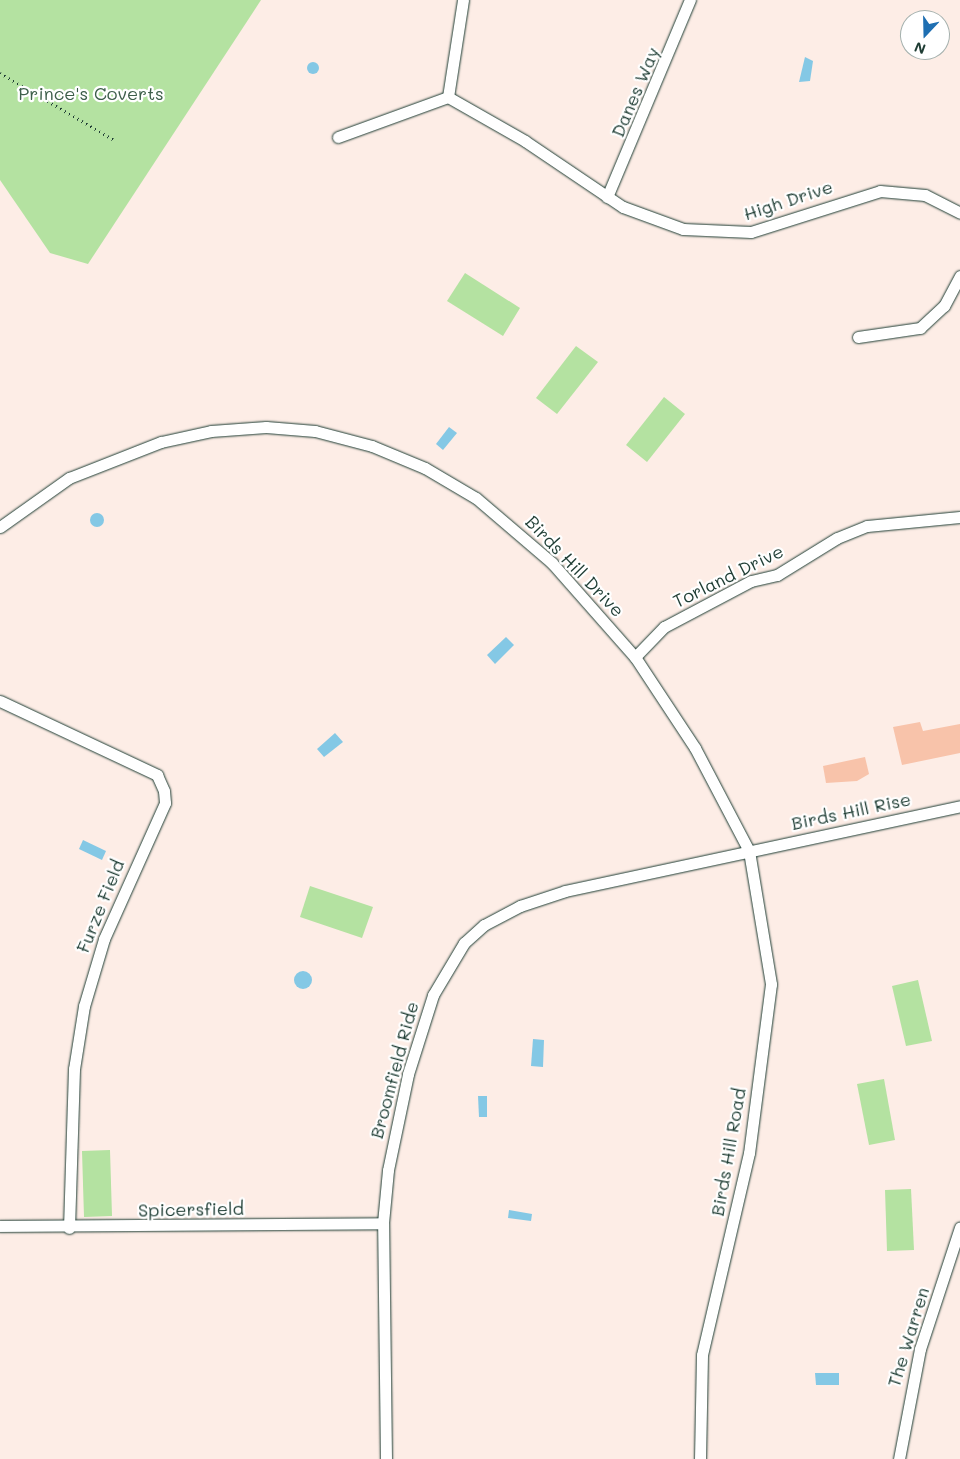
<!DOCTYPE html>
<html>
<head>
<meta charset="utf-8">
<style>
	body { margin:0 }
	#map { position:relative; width:960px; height:1459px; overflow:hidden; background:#fdede6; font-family:Mali,sans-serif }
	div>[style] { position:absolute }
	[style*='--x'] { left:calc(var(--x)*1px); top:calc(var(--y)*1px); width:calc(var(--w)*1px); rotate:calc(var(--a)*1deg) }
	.green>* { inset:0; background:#b4e2a1 }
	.water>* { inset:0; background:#84c8e5 }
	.round { border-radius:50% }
	.building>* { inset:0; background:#f8c3aa }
	.path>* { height:2.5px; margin-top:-1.25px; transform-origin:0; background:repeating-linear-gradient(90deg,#1f3d34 0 1px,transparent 0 5px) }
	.roads { filter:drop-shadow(0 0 1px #1f3d34) drop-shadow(0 0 1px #1f3d34) }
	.minor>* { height:11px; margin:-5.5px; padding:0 5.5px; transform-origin:5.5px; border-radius:5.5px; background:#fff }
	span { translate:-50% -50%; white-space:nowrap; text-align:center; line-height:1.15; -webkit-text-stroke:4.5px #fff; paint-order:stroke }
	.street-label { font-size:18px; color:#1f3d34 }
	.park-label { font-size:18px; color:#3d5e4a }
	.north { position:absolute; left:900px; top:10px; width:50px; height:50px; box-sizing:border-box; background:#fff; border:1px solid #a5b1ae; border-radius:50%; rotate:201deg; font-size:14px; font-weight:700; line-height:20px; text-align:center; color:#1f3d34 }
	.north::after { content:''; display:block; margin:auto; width:18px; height:22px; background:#1f6fb2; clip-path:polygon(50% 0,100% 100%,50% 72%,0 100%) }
</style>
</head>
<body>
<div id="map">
	<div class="green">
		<i style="clip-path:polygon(0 0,261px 0,88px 264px,50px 253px,0 180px)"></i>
		<i style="clip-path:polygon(465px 273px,520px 308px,503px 336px,447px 301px)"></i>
		<i style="clip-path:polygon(576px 346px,598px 362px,557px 414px,536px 398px)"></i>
		<i style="clip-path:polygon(664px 397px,685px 414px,647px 462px,626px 445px)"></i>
		<i style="clip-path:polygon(310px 886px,373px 907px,362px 938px,300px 917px)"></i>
		<i style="clip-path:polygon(918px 980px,932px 1041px,906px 1046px,892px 986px)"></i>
		<i style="clip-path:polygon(884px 1079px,895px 1140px,869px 1145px,857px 1084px)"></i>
		<i style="clip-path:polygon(110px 1150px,112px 1216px,84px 1217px,82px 1151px)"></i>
		<i style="clip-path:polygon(911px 1189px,914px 1250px,887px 1251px,885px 1190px)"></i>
	</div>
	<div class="water">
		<i style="clip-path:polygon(805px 57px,813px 61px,810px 81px,799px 82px)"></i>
		<i class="round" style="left:307px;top:62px;width:12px;height:12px"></i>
		<i style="clip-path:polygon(449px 427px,457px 433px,443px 450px,436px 444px)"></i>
		<i class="round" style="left:90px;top:513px;width:14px;height:14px"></i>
		<i style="clip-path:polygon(506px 637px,514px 645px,495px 664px,487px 655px)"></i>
		<i style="clip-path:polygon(335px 733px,343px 742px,324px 757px,317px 749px)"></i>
		<i style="clip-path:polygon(83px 840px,106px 851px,102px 860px,79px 849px)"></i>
		<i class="round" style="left:294px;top:971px;width:18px;height:18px"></i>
		<i style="clip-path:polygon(533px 1039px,544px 1040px,543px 1067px,531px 1066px)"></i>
		<i style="clip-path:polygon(478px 1096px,487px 1096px,487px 1117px,479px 1117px)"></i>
		<i style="clip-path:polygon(509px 1210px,532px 1214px,531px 1221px,508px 1218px)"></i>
		<i style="clip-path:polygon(815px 1373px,839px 1373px,839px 1385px,816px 1385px)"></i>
	</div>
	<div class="building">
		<i style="clip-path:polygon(920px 722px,923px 731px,960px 724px,960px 753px,902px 765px,893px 727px)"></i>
		<i style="clip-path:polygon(865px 757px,869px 774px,857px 781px,826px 783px,823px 766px)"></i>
	</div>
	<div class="path">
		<i style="--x:0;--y:73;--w:134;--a:30.4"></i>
	</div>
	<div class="roads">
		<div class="minor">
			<i style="--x:448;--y:97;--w:89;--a:29.7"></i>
			<i style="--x:525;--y:141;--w:118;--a:34"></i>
			<i style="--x:623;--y:207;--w:64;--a:20.1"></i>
			<i style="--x:683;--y:229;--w:68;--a:2.5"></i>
			<i style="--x:751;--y:232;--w:135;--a:-17.6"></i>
			<i style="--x:880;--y:191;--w:45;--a:5.1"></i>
			<i style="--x:925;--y:195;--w:39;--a:27"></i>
			<i style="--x:448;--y:97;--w:98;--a:-81.2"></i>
			<i style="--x:338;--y:137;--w:117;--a:-20"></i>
			<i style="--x:607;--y:197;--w:214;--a:-67.2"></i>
			<i style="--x:858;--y:337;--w:63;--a:-8.3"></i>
			<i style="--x:920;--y:328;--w:33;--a:-43"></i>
			<i style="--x:944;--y:306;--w:34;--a:-62"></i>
			<i style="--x:0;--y:527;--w:85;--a:-35.4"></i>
			<i style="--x:69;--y:478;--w:99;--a:-21.4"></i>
			<i style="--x:161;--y:442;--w:51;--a:-12.4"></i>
			<i style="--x:211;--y:431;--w:55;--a:-4.2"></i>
			<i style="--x:266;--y:427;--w:49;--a:4.7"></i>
			<i style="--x:315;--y:431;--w:59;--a:14.7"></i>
			<i style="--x:372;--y:446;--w:57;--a:22.5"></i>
			<i style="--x:425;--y:468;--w:59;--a:30.5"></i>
			<i style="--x:476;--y:498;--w:100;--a:40.5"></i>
			<i style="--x:552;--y:563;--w:125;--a:48.6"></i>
			<i style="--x:635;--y:657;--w:109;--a:56.6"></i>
			<i style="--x:695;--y:748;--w:116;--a:62.3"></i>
			<i style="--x:749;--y:851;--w:135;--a:80.6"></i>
			<i style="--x:771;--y:984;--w:170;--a:97.4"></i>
			<i style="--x:749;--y:1153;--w:207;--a:103.1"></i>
			<i style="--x:702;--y:1355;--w:104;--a:91.1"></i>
			<i style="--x:635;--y:657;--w:42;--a:-46"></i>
			<i style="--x:664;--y:627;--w:98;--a:-27.9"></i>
			<i style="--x:751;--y:581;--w:27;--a:-13"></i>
			<i style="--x:777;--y:575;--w:70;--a:-31.7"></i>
			<i style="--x:837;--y:538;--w:32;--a:-22"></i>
			<i style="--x:867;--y:526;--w:93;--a:-5.5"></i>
			<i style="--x:0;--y:701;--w:174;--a:25.2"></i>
			<i style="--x:157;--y:775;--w:17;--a:66"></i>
			<i style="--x:164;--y:791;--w:12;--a:85"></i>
			<i style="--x:165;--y:803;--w:149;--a:114.2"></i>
			<i style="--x:104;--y:939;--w:70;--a:106.6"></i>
			<i style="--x:84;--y:1006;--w:64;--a:99"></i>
			<i style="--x:74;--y:1069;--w:159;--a:91.8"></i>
			<i style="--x:0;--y:1226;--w:383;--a:-0.4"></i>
			<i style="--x:386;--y:1459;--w:236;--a:-90.7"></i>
			<i style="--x:383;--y:1223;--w:53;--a:-84.6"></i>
			<i style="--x:388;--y:1170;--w:98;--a:-78.2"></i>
			<i style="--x:408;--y:1074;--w:83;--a:-72.4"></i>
			<i style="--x:433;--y:995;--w:61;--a:-59.2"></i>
			<i style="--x:464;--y:943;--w:27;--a:-42"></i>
			<i style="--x:484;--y:925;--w:41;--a:-27.8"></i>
			<i style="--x:520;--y:906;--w:47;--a:-18.4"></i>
			<i style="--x:565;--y:891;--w:404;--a:-12.1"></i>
			<i style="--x:899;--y:1459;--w:112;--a:-79.2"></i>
			<i style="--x:920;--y:1349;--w:128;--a:-71.8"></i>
		</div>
	</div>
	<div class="street-label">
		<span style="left:635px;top:92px;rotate:-67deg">Danes Way</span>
		<span style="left:788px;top:200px;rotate:-18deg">High Drive</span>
		<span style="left:575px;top:566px;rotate:46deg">Birds Hill Drive</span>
		<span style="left:728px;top:576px;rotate:-26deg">Torland Drive</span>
		<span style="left:851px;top:811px;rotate:-12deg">Birds Hill Rise</span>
		<span style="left:100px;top:906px;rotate:-68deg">Furze Field</span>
		<span style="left:394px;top:1070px;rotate:-75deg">Broomfield Ride</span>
		<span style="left:728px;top:1152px;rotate:-80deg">Birds Hill Road</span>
		<span style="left:191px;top:1209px;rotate:-1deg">Spicersfield</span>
		<span style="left:908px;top:1337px;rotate:-73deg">The Warren</span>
	</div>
	<div class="park-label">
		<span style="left:91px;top:93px">Prince's Coverts</span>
	</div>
	<div class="north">N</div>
</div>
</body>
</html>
